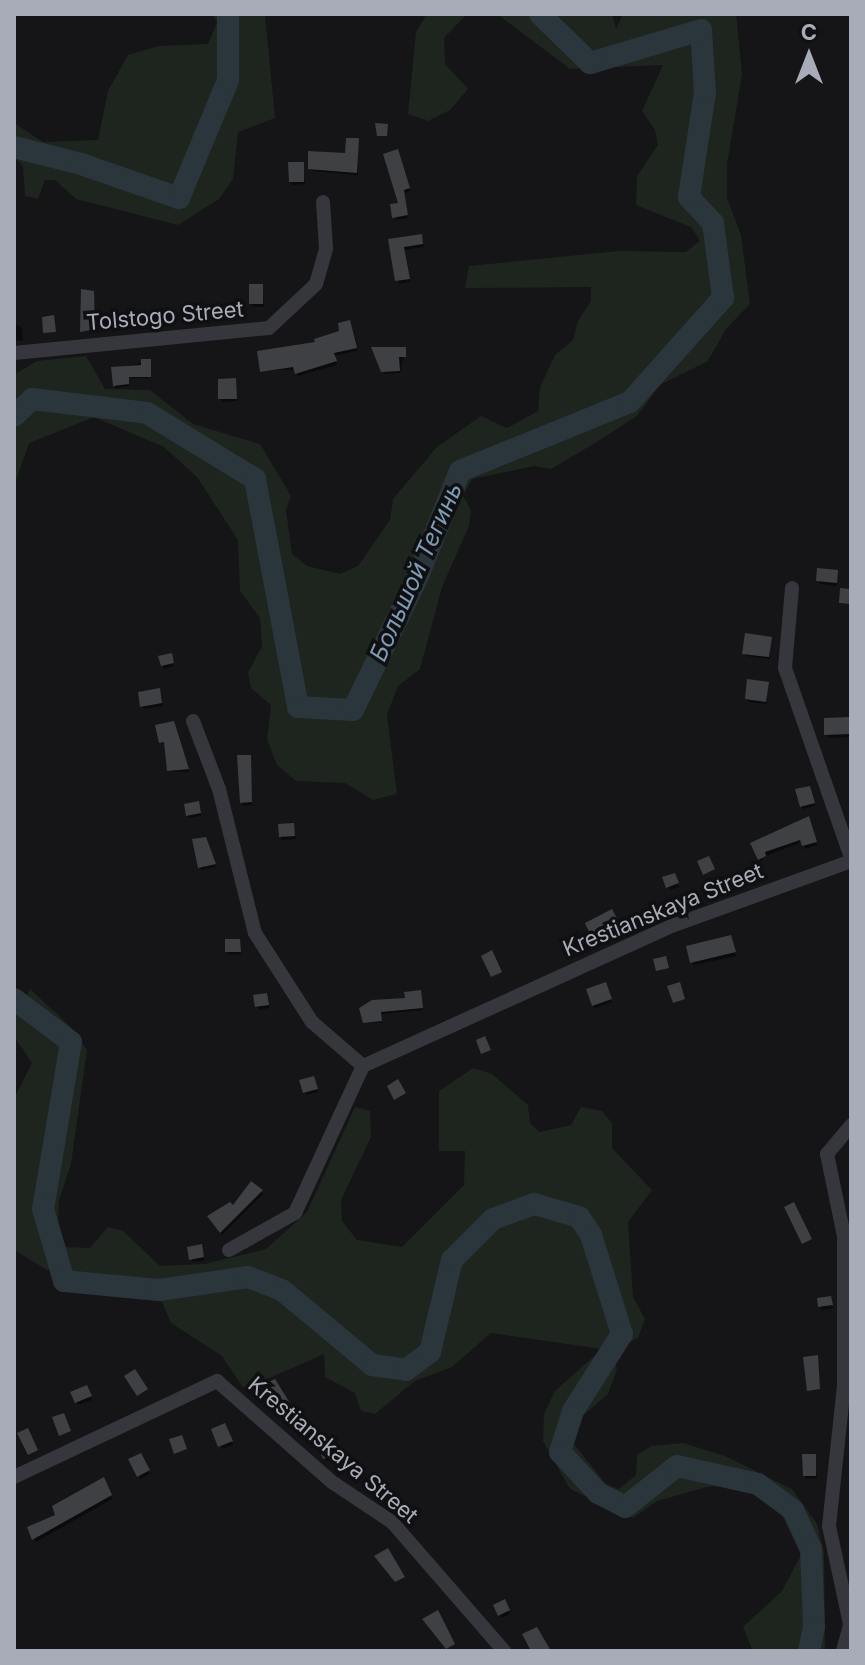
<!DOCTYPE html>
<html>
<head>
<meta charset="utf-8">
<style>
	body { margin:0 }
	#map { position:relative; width:865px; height:1665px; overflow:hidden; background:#151517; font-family:Inter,sans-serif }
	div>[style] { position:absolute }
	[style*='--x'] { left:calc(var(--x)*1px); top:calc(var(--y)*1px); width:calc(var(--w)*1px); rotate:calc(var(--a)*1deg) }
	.green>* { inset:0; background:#1d251e }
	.shadow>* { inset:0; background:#0007 }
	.river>* { height:22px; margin:-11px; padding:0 11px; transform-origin:11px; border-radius:11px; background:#2b353c }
	.building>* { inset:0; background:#3f4044 }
	.street>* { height:14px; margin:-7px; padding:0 7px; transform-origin:7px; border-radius:7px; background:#36373c }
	span { translate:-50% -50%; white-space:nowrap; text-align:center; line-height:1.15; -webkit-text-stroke:7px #101012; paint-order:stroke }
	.street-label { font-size:22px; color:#a7acb8 }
	.water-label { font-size:24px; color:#7d9bb4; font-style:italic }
	.frame { position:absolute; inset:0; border:16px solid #a7acb8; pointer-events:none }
	.north { position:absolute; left:769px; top:16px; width:80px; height:80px; -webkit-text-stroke:6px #101012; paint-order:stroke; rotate:0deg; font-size:22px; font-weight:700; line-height:32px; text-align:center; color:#a7acb8 }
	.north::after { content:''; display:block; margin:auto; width:28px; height:36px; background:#a7acb8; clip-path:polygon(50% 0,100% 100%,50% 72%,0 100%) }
</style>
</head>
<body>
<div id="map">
	<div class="green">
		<i style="clip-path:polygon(212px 14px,265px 14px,275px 118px,238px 132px,233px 179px,219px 199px,178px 225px,76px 199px,55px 180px,45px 180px,38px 199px,25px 196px,23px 166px,14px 157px,14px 123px,43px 142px,98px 140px,108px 91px,128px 55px,159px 46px,208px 44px,217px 23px)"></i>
		<i style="clip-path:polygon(427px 14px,467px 14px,444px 38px,445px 64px,468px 89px,450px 110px,428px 121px,408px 114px,416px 32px)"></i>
		<i style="clip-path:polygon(497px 14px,612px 14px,616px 29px,623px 14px,736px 14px,742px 74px,727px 164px,727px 198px,741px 235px,750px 304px,726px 329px,708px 361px,660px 385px,637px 416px,595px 443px,551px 469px,534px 466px,472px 479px,463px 496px,471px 510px,469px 526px,442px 587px,420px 669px,398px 686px,387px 715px,397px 794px,373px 800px,345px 783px,296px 781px,277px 765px,267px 739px,271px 705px,251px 688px,248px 673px,262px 646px,260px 618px,240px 591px,238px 540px,197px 477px,164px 447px,94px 417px,29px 443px,14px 486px,14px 375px,37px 361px,86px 356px,105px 389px,150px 390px,193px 424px,260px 444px,291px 496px,286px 510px,292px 554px,307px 566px,340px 574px,358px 566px,390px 520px,393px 499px,437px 447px,481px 416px,507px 428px,538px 411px,540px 387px,555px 355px,573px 340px,578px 321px,591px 301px,591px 287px,465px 288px,469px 266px,619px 251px,686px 252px,700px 241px,691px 227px,636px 205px,637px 176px,658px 145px,655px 130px,642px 111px,663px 65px,570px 69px)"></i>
		<i style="clip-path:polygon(30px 989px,70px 1026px,87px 1050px,71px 1164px,59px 1200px,58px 1225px,66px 1247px,90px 1248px,108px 1227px,123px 1231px,160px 1266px,205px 1264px,266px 1249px,307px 1212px,355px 1107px,370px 1111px,371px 1137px,341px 1200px,342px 1221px,357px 1240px,402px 1247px,464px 1185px,465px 1151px,439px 1151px,439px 1091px,473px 1068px,492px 1074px,528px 1105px,530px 1123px,539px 1132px,571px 1125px,581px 1107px,602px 1111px,612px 1123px,612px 1148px,652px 1190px,628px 1222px,633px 1297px,645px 1319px,638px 1338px,612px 1352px,617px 1369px,608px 1394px,578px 1420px,573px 1443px,606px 1484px,619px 1489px,636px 1475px,637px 1455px,651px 1446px,683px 1443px,725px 1456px,792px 1489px,817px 1524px,824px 1552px,825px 1651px,753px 1651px,743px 1627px,782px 1591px,801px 1555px,779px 1509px,738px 1484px,707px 1487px,657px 1501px,633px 1518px,570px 1489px,543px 1441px,544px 1414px,555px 1391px,602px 1349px,491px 1333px,452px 1367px,415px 1381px,375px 1414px,361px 1411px,355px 1393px,325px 1377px,324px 1354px,244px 1389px,222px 1356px,171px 1323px,162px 1302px,110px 1274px,47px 1270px,14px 1250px,14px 1099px,32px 1063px,14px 1036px,14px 1019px)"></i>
	</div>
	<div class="shadow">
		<i style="clip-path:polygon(357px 140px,358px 175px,312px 171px,347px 155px)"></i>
		<i style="clip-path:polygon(399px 154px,410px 191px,405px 193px,408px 218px,396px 220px,401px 205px)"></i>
		<i style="clip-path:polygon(302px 164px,305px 184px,293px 185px,291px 182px)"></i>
		<i style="clip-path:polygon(421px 236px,424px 247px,405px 250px,410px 282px,399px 284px,391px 241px)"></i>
		<i style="clip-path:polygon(262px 286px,264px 307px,253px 307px,251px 303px)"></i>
		<i style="clip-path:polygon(14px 324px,22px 327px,23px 341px,14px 340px)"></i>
		<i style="clip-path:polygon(351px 326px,357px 351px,334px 356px,337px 365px,298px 376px,296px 369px,262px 371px)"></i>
		<i style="clip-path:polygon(374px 349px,405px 349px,400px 373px,385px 374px)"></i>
		<i style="clip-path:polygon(150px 361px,151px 378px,129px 378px,129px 386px,116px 388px,113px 369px)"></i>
		<i style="clip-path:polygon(235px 380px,237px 401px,222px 402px,220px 398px)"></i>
		<i style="clip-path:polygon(836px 572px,837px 586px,820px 584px,818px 581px)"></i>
		<i style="clip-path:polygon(770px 639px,770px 659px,746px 656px,744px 653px)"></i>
		<i style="clip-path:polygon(173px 658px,174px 666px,164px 669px,163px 666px)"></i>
		<i style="clip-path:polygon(767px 684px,767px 704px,748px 702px,747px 699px)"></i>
		<i style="clip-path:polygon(161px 694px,163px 706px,144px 709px,142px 706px)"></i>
		<i style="clip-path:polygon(848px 719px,851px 737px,828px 738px,826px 734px)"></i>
		<i style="clip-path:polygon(174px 727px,189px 772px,169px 771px,166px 744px,160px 742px)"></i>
		<i style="clip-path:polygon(250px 757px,252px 805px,243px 806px,242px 802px)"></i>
		<i style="clip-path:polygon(811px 791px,815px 806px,803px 809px,801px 806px)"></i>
		<i style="clip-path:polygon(200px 806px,201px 816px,189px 818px,188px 815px)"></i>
		<i style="clip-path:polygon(810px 822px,817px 845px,805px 849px,802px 842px,765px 856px,761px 862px,753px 844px)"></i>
		<i style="clip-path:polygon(293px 825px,296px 839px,282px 840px,281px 837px)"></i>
		<i style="clip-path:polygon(194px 841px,206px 841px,216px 867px,201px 870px)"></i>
		<i style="clip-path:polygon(675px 878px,679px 887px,670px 890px,668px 887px)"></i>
		<i style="clip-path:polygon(612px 912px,618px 925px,593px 935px,587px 924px)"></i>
		<i style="clip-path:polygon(731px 940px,736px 956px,694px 965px,692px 962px)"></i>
		<i style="clip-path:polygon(239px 941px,241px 954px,229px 955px,227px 952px)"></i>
		<i style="clip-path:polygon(606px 987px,612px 1002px,595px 1008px,593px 1005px)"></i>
		<i style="clip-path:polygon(421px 995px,423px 1010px,381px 1014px,382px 1023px,365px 1022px,362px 1009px)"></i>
		<i style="clip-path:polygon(268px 998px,269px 1008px,259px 1010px,257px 1007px)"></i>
		<i style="clip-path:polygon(315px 1081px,318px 1092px,306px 1095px,305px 1092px)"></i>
		<i style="clip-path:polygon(261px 1191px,263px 1194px,222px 1235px,210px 1217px)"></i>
		<i style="clip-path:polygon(202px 1249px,205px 1260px,193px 1262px,191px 1259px)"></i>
		<i style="clip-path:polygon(830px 1298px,833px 1308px,822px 1310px,819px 1300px)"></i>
		<i style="clip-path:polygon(87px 1387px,92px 1400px,78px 1405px,73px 1393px)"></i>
		<i style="clip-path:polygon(225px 1425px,233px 1445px,222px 1449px,214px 1430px)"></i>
		<i style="clip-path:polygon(333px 1442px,339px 1456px,327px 1461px,320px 1448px)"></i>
		<i style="clip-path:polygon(140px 1455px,150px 1474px,140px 1479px,131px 1460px)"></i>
		<i style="clip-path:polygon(814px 1456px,817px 1478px,806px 1479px,805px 1475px)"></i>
		<i style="clip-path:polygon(103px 1480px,112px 1499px,36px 1542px,29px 1528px,58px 1516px)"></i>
		<i style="clip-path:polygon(504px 1602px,510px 1614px,501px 1618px,495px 1606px)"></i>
	</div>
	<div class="river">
		<i style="--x:14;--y:147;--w:69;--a:14.2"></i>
		<i style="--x:81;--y:164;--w:104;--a:19.1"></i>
		<i style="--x:179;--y:198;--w:128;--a:-67.4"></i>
		<i style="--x:228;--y:80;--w:66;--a:-90"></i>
		<i style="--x:14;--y:416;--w:25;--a:-43"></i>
		<i style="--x:32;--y:399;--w:116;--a:6.9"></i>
		<i style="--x:147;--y:413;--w:127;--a:31.4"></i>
		<i style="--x:255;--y:479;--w:232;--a:79.3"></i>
		<i style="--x:298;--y:707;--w:55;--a:3.1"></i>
		<i style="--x:353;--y:710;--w:149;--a:-64.1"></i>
		<i style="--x:418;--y:576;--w:113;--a:-68.2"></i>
		<i style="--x:460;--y:471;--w:183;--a:-22.1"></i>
		<i style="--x:630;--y:402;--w:140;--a:-48.2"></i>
		<i style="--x:723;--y:298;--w:76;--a:-97.6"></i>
		<i style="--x:713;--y:223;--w:35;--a:-133"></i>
		<i style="--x:689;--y:197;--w:105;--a:-81.3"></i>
		<i style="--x:705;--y:93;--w:63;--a:-93.6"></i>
		<i style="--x:701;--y:30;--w:116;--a:163.4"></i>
		<i style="--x:590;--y:63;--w:70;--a:-135.6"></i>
		<i style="--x:14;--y:999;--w:71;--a:37"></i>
		<i style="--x:71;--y:1042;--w:169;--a:99.5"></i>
		<i style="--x:43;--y:1209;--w:75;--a:73.7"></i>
		<i style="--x:64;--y:1281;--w:95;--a:5.4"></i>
		<i style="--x:159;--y:1290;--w:90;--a:-8.3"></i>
		<i style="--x:248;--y:1277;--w:36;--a:21"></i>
		<i style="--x:282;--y:1290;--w:117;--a:39.8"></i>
		<i style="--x:372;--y:1365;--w:34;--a:8"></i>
		<i style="--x:406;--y:1370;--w:30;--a:-37"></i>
		<i style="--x:430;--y:1352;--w:95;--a:-76.6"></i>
		<i style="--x:452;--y:1260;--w:58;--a:-45"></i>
		<i style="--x:493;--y:1219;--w:44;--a:-20.1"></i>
		<i style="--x:534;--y:1204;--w:47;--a:16.1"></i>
		<i style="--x:579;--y:1217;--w:22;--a:56"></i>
		<i style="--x:591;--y:1235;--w:104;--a:72.6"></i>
		<i style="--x:622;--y:1334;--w:91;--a:122.5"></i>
		<i style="--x:573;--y:1411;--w:43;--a:107.6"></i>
		<i style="--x:560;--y:1452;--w:56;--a:47.2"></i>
		<i style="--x:598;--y:1493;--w:30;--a:27"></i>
		<i style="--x:625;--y:1507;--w:66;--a:-38.3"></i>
		<i style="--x:677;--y:1466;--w:83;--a:12.5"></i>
		<i style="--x:758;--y:1484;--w:44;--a:36.6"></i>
		<i style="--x:793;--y:1510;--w:43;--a:65.2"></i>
		<i style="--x:811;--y:1549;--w:78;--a:87.8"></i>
		<i style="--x:814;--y:1627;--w:25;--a:102"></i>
	</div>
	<div class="building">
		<i style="clip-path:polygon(375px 123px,388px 124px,387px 136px,377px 136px)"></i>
		<i style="clip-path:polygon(346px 138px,359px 138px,357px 173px,308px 169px,308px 151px,345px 153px)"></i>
		<i style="clip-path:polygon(398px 149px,410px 188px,404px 190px,408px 215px,392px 218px,390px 204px,398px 203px,383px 154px)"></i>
		<i style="clip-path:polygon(288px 162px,304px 162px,304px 182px,289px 182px)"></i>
		<i style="clip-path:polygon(422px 234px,423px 244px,404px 247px,410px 279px,395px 281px,388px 239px)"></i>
		<i style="clip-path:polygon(249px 284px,263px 284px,263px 304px,249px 304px)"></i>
		<i style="clip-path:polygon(81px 289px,94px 291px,95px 329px,80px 332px)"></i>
		<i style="clip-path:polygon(54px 315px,56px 332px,43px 333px,42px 317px)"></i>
		<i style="clip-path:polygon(350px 320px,357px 348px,334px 353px,337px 361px,295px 374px,293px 367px,260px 372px,257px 351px,315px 342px,314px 339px,339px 331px,338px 323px)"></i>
		<i style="clip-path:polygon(371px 347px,406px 347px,406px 357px,399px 357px,400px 371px,381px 372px)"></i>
		<i style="clip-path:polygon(141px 359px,151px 359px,151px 377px,129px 377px,129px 384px,113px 386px,111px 367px,141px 365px)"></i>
		<i style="clip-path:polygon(236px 378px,237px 399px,218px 399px,218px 379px)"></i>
		<i style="clip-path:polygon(817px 568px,838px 570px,837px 583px,816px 581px)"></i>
		<i style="clip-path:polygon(840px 588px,851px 589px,851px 604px,839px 603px)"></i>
		<i style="clip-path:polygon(745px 633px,772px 637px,769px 657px,742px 654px)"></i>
		<i style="clip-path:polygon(172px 653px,174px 663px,161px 666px,158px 656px)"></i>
		<i style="clip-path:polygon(747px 679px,769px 682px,766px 702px,745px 699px)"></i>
		<i style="clip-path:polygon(160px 688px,162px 703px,140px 707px,138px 692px)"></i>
		<i style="clip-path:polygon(850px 717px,850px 734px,824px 735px,824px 718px)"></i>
		<i style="clip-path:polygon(174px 721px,189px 769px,167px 771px,164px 742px,159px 743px,155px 725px)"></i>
		<i style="clip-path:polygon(237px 755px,251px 755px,252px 802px,240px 803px)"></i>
		<i style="clip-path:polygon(810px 786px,815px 803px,800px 807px,795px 789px)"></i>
		<i style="clip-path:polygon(199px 801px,201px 813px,186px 816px,184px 804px)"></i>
		<i style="clip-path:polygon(809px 816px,817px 842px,802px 846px,800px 840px,765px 852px,766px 856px,758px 860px,750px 843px)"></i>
		<i style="clip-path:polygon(294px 823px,295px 836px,279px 837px,278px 824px)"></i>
		<i style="clip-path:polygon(206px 837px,216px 864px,198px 868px,192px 839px)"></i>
		<i style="clip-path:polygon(709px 856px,715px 869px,703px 875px,697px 861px)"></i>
		<i style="clip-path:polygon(675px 873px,679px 883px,666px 888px,662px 877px)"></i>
		<i style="clip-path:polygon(612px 909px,619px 922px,590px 934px,585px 923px)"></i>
		<i style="clip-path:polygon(731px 935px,736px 952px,690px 963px,686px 946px)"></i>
		<i style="clip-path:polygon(225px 939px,240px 939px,241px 952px,225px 952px)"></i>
		<i style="clip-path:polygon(492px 950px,502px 972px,491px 977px,481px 956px)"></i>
		<i style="clip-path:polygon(666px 956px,669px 968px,656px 971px,653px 959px)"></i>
		<i style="clip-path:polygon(606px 982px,612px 999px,592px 1006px,586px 989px)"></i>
		<i style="clip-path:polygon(680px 982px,685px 999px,673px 1003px,667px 986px)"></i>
		<i style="clip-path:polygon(421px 990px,423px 1008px,381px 1012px,382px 1021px,363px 1023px,359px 1008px,372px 1000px,405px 998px,404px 992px)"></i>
		<i style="clip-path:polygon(267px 993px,269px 1005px,255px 1007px,253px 995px)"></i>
		<i style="clip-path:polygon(485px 1036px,491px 1050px,481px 1054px,476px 1040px)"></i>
		<i style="clip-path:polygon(314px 1076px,318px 1089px,303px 1093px,299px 1080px)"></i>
		<i style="clip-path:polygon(398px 1079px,406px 1093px,394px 1100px,387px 1086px)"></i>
		<i style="clip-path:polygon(251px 1181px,263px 1190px,220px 1233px,207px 1216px,230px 1202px,233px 1205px)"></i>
		<i style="clip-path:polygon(794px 1202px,812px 1239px,802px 1244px,784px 1207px)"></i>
		<i style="clip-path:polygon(202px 1244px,204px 1257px,189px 1260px,187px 1247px)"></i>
		<i style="clip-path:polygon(831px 1296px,833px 1305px,818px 1307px,817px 1298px)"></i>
		<i style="clip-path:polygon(818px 1355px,820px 1389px,807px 1391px,803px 1357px)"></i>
		<i style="clip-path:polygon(135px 1369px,148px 1389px,137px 1396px,124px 1376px)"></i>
		<i style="clip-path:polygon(275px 1379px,293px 1408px,280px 1416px,261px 1386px)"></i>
		<i style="clip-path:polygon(87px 1385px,92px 1396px,75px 1403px,70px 1392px)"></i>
		<i style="clip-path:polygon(64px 1413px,71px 1431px,59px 1436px,52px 1417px)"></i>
		<i style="clip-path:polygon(225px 1423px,233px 1441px,218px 1447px,211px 1429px)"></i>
		<i style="clip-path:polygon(28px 1428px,38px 1450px,28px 1455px,17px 1433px)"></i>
		<i style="clip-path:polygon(182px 1435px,187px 1449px,174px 1454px,169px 1439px)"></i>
		<i style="clip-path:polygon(334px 1440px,339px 1452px,323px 1459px,318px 1447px)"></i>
		<i style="clip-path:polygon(141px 1453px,150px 1470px,137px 1477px,128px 1459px)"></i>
		<i style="clip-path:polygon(802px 1454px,816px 1454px,816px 1476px,803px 1476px)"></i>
		<i style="clip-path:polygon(380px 1473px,392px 1490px,379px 1499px,366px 1482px)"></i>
		<i style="clip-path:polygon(104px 1477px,112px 1495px,32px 1540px,27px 1527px,55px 1515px,52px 1506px)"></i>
		<i style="clip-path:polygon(388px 1548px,405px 1577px,395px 1582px,374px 1556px)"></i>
		<i style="clip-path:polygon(505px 1599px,510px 1610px,498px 1616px,493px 1605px)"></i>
		<i style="clip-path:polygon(438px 1610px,455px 1644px,446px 1649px,422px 1619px)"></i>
		<i style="clip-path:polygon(537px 1627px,551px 1651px,531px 1651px,522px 1634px)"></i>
	</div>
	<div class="street">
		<i style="--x:14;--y:353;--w:256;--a:-5.6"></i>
		<i style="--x:269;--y:328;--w:64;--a:-43.1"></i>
		<i style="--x:316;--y:284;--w:37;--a:-74"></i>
		<i style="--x:326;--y:248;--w:46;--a:-93.7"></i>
		<i style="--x:792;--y:588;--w:80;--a:95"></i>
		<i style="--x:785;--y:668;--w:201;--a:70.8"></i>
		<i style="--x:193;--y:721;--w:73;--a:69.1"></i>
		<i style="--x:219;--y:789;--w:148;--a:76"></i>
		<i style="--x:255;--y:933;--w:106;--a:57.4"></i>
		<i style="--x:312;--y:1022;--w:67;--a:40.8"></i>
		<i style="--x:229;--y:1250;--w:76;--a:-29.3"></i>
		<i style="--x:295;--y:1213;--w:162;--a:-65.2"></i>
		<i style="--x:363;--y:1066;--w:336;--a:-24.4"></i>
		<i style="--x:669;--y:927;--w:194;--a:-19.9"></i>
		<i style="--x:14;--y:1477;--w:225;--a:-25.3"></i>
		<i style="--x:217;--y:1381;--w:153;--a:41.3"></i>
		<i style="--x:332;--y:1482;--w:72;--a:33.7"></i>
		<i style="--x:392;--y:1522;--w:171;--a:49"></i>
		<i style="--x:843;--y:1651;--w:28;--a:-75"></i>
		<i style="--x:850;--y:1624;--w:100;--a:-102.1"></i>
		<i style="--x:829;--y:1526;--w:141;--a:-83.9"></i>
		<i style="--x:844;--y:1386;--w:150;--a:-90"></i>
		<i style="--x:844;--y:1236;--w:84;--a:-101.7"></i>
		<i style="--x:827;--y:1154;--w:38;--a:-50"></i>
	</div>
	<div class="street-label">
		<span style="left:165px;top:316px;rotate:-5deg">Tolstogo Street</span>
		<span style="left:663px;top:910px;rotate:-22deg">Krestianskaya Street</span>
		<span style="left:333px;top:1450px;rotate:40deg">Krestianskaya Street</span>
	</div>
	<div class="water-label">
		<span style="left:416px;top:572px;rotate:-66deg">Большой Тегинь</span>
	</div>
	<div class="frame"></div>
	<div class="north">С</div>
</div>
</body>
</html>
